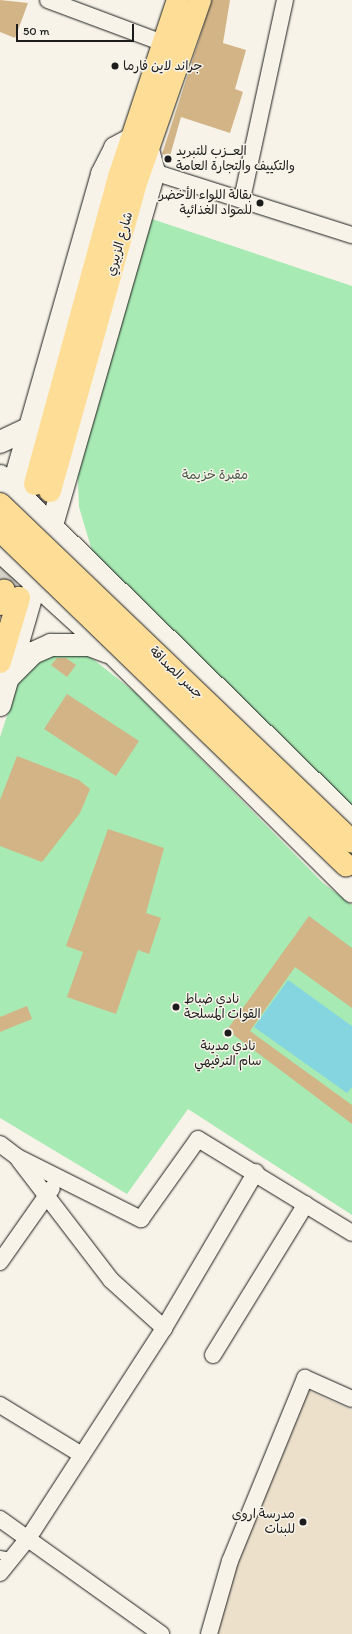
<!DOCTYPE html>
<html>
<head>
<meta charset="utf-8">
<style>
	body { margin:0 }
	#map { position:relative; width:352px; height:1634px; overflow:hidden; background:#f7f3e8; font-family:Itim,"Playpen Sans Arabic",sans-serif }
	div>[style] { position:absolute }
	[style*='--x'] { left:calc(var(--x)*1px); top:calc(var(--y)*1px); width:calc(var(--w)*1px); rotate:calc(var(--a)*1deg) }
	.built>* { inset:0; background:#ece0cb }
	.green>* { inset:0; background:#a8eab4 }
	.water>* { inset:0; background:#84d5df }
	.building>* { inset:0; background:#d2b486 }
	.primary-tunnel>* { height:22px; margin-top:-11px; transform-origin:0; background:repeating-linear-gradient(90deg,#d6d3c9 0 22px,transparent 0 33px) }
	.roads { filter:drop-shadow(0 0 1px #1c1c1c) drop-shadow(0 0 1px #1c1c1c) }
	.lane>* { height:8px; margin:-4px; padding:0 4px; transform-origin:4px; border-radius:4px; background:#f7f3e8 }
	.street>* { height:16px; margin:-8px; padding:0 8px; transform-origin:8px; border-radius:8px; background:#f7f3e8 }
	.secondary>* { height:22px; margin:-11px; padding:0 11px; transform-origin:11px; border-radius:11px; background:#f7f3e8 }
	.primary>* { height:22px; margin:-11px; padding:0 11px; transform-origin:11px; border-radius:11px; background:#fede96 }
	.bridges { filter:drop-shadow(0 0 1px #1c1c1c) drop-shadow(0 0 1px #1c1c1c) }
	.primary-bridge>* { height:22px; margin:-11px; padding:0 11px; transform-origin:11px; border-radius:11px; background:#fede96 }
	.dots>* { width:11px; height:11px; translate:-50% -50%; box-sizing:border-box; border:2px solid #f7f3e8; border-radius:50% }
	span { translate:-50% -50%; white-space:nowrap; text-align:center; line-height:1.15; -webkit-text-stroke:3px #f7f3e8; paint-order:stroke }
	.poi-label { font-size:13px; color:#1c1c1c }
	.left { translate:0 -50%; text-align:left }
	.right { translate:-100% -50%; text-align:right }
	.street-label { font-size:13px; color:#1c1c1c }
	.park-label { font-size:13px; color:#465a4a }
	.scale { position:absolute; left:16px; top:24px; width:118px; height:18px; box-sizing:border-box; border:2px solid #1c1c1c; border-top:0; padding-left:5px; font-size:12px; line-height:14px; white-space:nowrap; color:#1c1c1c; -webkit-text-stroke:3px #f7f3e8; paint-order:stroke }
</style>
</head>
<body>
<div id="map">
	<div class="built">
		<i style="clip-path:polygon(305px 1389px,352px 1410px,352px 1634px,210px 1634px)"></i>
	</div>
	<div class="green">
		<i style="clip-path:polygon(146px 217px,352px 286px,352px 811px,93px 554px,79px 507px,77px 457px)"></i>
		<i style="clip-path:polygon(83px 651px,137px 694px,323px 883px,352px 905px,352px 1215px,188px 1109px,127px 1194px,0 1118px,0 737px,23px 668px,41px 654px)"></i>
	</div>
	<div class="water">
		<i style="clip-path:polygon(288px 980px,352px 1026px,352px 1087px,347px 1093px,254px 1027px)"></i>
	</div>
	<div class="building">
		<i style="clip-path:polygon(0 0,28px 3px,15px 38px,0 32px)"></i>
		<i style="clip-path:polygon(212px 0,230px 0,223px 43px,246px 50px,235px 89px,243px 92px,230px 133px,181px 117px,170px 156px,162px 154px)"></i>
		<i style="clip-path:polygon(57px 658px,66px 658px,76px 665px,67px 677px,51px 665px)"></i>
		<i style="clip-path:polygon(67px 694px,139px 741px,116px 776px,44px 729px)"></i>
		<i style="clip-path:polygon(17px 756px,79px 780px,90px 789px,80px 813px,42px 862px,0 846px,0 800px)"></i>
		<i style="clip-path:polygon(108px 829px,164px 848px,146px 913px,161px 918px,149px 954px,138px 950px,116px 1014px,67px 997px,83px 952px,66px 946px)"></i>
		<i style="clip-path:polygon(309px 916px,352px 948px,352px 1008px,295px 967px,250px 1031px,352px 1105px,352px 1124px,227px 1030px)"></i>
		<i style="clip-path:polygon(27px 1006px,32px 1019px,0 1032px,0 1017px)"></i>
	</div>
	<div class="primary-tunnel">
		<i style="--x:37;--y:535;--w:46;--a:-73.5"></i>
		<i style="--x:4;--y:591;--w:49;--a:-74.5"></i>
	</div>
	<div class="roads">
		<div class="lane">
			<i style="--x:0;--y:1555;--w:11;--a:10"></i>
		</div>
		<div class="street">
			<i style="--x:48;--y:0;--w:123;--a:20.5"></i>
			<i style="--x:154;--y:172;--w:208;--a:17.7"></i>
			<i style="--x:242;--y:199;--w:204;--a:-77.8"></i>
			<i style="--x:0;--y:1144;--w:21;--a:37"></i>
			<i style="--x:17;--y:1157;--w:139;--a:26.6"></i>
			<i style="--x:141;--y:1219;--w:98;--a:-54.5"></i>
			<i style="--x:198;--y:1139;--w:180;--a:31.4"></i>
			<i style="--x:19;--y:1160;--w:151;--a:52.5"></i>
			<i style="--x:111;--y:1280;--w:72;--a:42.2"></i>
			<i style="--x:0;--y:1262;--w:90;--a:-54.9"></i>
			<i style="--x:213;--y:1355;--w:177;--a:-58.4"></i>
			<i style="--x:0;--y:1405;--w:96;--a:31.4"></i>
			<i style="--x:0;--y:1519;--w:198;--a:35.5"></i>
			<i style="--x:0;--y:1573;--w:46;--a:-51.1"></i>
			<i style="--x:29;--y:1537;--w:249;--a:-57.1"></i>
			<i style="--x:164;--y:1328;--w:181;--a:-59.5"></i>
			<i style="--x:209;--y:1634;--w:76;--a:-74"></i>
			<i style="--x:230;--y:1561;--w:198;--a:-67.7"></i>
			<i style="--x:305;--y:1378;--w:51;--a:24.1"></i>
		</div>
		<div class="secondary">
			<i style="--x:0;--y:442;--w:31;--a:-25"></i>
			<i style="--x:0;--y:476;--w:493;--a:44.4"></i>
			<i style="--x:9;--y:501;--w:340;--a:-74.1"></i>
			<i style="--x:102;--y:174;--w:29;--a:-63"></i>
			<i style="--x:115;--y:148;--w:17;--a:-28"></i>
			<i style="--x:0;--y:551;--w:153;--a:42.3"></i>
			<i style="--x:113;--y:654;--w:337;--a:44.8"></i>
			<i style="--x:10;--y:676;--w:33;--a:-45"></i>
			<i style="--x:33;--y:653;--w:20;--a:-24"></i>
			<i style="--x:51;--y:645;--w:38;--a:0"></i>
			<i style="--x:89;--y:645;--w:20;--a:20"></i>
			<i style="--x:0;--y:705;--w:555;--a:-73.88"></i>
			<i style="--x:154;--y:172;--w:24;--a:-105"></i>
		</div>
		<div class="primary">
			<i style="--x:35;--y:484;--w:321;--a:-74.7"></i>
			<i style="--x:120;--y:174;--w:183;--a:-71.6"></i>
			<i style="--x:50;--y:491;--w:323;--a:-74.4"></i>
			<i style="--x:137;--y:180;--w:191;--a:-70.7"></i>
			<i style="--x:0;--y:604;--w:14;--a:-73"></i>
			<i style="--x:0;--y:662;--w:67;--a:-73.5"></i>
		</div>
	</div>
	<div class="bridges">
		<div class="primary-bridge">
			<i style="--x:0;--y:504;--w:488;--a:43.8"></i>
			<i style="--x:0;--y:530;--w:482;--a:44.1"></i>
		</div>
	</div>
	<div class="dots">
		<i style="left:115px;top:66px;background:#1c1c1c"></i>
		<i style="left:168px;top:159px;background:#1c1c1c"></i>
		<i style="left:260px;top:203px;background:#1c1c1c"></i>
		<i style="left:176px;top:1007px;background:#1c1c1c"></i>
		<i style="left:228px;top:1033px;background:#1c1c1c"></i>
		<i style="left:303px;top:1522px;background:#1c1c1c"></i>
	</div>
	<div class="poi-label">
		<span class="left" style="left:123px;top:66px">جراند لاين فارما</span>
		<span class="left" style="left:176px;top:159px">العــزب للتبريد<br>والتكييف والتجارة العامة</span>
		<span class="right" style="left:252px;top:203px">بقالة اللواء الأخضر<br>للمواد الغذائية</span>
		<span class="left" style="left:184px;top:1007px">نادي ضباط<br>القوات المسلحة</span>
		<span style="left:228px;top:1054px">نادي مدينة<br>سام الترفيهي</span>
		<span class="right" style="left:295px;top:1522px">مدرسة اروى<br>للبنات</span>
	</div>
	<div class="street-label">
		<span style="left:120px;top:244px;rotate:-74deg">شارع الزبيري</span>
		<span style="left:176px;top:673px;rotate:44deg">جسر الصداقة</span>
	</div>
	<div class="park-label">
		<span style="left:215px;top:475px">مقبرة خزيمة</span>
	</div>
	<div class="scale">50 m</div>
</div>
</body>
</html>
